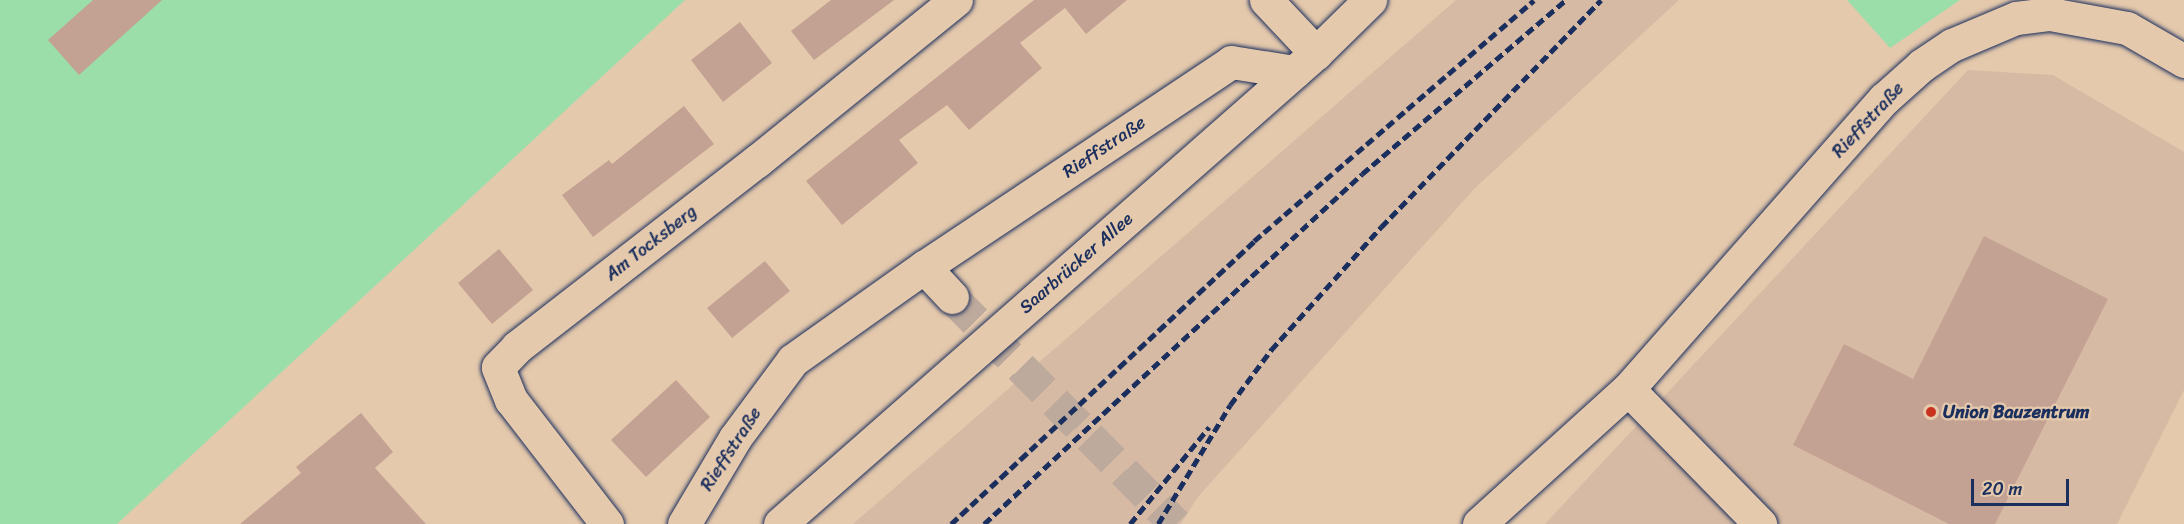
<!DOCTYPE html>
<html>
<head>
<meta charset="utf-8">
<style>
	body { margin:0 }
	#map { position:relative; width:2184px; height:524px; overflow:hidden; background:#e5c9ac; font-family:Sriracha,sans-serif }
	div>[style] { position:absolute }
	[style*='--x'] { left:calc(var(--x)*1px); top:calc(var(--y)*1px); width:calc(var(--w)*1px); rotate:calc(var(--a)*1deg) }
	.built>* { inset:0; background:#d7baa3 }
	.green>* { inset:0; background:#9bdeaa }
	.building>* { inset:0; background:#c3a293 }
	.minor-tunnel>* { height:33px; margin-top:-16.5px; transform-origin:0; background:repeating-linear-gradient(90deg,#bdaa9c 0 33px,transparent 0 49px) }
	.roads { filter:drop-shadow(0 0 2px #1b2f5e) drop-shadow(0 0 2px #1b2f5e) }
	.minor>* { height:33px; margin:-16.5px; padding:0 16.5px; transform-origin:16.5px; border-radius:16.5px; background:#e5c9ac }
	.rail>* { height:4.5px; margin-top:-2.25px; transform-origin:0; background:repeating-linear-gradient(90deg,#1b2f5e 0 9px,transparent 0 13.5px) }
	.dots>* { width:16px; height:16px; translate:-50% -50%; box-sizing:border-box; border:3px solid #e5c9ac; border-radius:50% }
	span { translate:-50% -50%; white-space:nowrap; text-align:center; line-height:1.15; -webkit-text-stroke:4.5px #e5c9ac; paint-order:stroke }
	.street-label { font-size:18px; color:#1b2f5e }
	.poi-label { font-size:18px; color:#1b2f5e; font-weight:700 }
	.left { translate:0 -50%; text-align:left }
	.scale { position:absolute; left:1971px; top:479px; width:98px; height:27px; box-sizing:border-box; border:3px solid #1b2f5e; border-top:0; padding-left:8px; font-size:18px; line-height:21px; white-space:nowrap; color:#1b2f5e; -webkit-text-stroke:4px #e5c9ac; paint-order:stroke }
</style>
</head>
<body>
<div id="map">
	<div class="built">
		<i style="clip-path:polygon(1456px 0,1679px 0,1475px 188px,1197px 498px,1181px 524px,853px 524px)"></i>
		<i style="clip-path:polygon(1968px 70px,2053px 75px,2184px 152px,2184px 390px,2117px 524px,1545px 524px)"></i>
	</div>
	<div class="green">
		<i style="clip-path:polygon(0 0,685px 0,117px 524px,0 524px)"></i>
		<i style="clip-path:polygon(1847px 0,1960px 0,1890px 48px)"></i>
	</div>
	<div class="building">
		<i style="clip-path:polygon(93px 0,162px 0,79px 75px,48px 40px)"></i>
		<i style="clip-path:polygon(831px 0,894px 0,814px 60px,791px 31px)"></i>
		<i style="clip-path:polygon(1034px 0,1127px 0,1086px 34px,1065px 8px,1020px 43px,1042px 68px,969px 130px,947px 105px,899px 140px,918px 163px,842px 225px,806px 181px)"></i>
		<i style="clip-path:polygon(740px 22px,772px 63px,723px 102px,691px 60px)"></i>
		<i style="clip-path:polygon(684px 106px,714px 144px,593px 237px,562px 195px,609px 160px,612px 164px)"></i>
		<i style="clip-path:polygon(1984px 236px,2108px 299px,1995px 524px,1949px 524px,1793px 445px,1844px 344px,1913px 379px)"></i>
		<i style="clip-path:polygon(499px 249px,533px 290px,492px 324px,458px 283px)"></i>
		<i style="clip-path:polygon(765px 261px,790px 291px,732px 338px,707px 308px)"></i>
		<i style="clip-path:polygon(676px 380px,710px 417px,646px 477px,611px 440px)"></i>
		<i style="clip-path:polygon(361px 413px,393px 452px,375px 468px,426px 524px,240px 524px,301px 473px,296px 467px)"></i>
	</div>
	<div class="minor-tunnel">
		<i style="--x:952;--y:297;--w:319;--a:45.4"></i>
	</div>
	<div class="roads">
		<div class="minor">
			<i style="--x:1266;--y:0;--w:73;--a:46.7"></i>
			<i style="--x:924;--y:267;--w:41;--a:47"></i>
			<i style="--x:1628;--y:389;--w:189;--a:45.6"></i>
			<i style="--x:607;--y:524;--w:157;--a:-127.7"></i>
			<i style="--x:511;--y:400;--w:35;--a:-112"></i>
			<i style="--x:498;--y:367;--w:28;--a:-46"></i>
			<i style="--x:517;--y:347;--w:304;--a:-37.8"></i>
			<i style="--x:757;--y:161;--w:256;--a:-39"></i>
			<i style="--x:684;--y:524;--w:100;--a:-59.3"></i>
			<i style="--x:735;--y:438;--w:97;--a:-53.4"></i>
			<i style="--x:793;--y:360;--w:161;--a:-35.4"></i>
			<i style="--x:924;--y:267;--w:369;--a:-33.7"></i>
			<i style="--x:1231;--y:62;--w:64;--a:9"></i>
			<i style="--x:780;--y:524;--w:714;--a:-41.31"></i>
			<i style="--x:1316;--y:53;--w:76;--a:-44.5"></i>
			<i style="--x:1479;--y:524;--w:201;--a:-42.2"></i>
			<i style="--x:1628;--y:389;--w:387;--a:-48.6"></i>
			<i style="--x:1884;--y:99;--w:51;--a:-41.8"></i>
			<i style="--x:1922;--y:65;--w:36;--a:-34"></i>
			<i style="--x:1952;--y:45;--w:69;--a:-22.9"></i>
			<i style="--x:2016;--y:18;--w:34;--a:-7"></i>
			<i style="--x:2050;--y:14;--w:78;--a:10.3"></i>
			<i style="--x:2127;--y:28;--w:66;--a:30.1"></i>
		</div>
	</div>
	<div class="rail">
		<i style="--x:951;--y:524;--w:415;--a:-43"></i>
		<i style="--x:1254;--y:241;--w:369;--a:-40.7"></i>
		<i style="--x:984;--y:524;--w:515;--a:-42.8"></i>
		<i style="--x:1362;--y:174;--w:268;--a:-40.5"></i>
		<i style="--x:1130;--y:524;--w:125;--a:-50.8"></i>
		<i style="--x:1158;--y:524;--w:139;--a:-58.8"></i>
		<i style="--x:1230;--y:405;--w:69;--a:-53.3"></i>
		<i style="--x:1271;--y:350;--w:165;--a:-48.2"></i>
		<i style="--x:1381;--y:227;--w:316;--a:-45.9"></i>
	</div>
	<div class="dots">
		<i style="left:1931px;top:412px;background:#c8321e"></i>
	</div>
	<div class="street-label">
		<span style="left:1868px;top:120px;rotate:-47deg">Rieffstraße</span>
		<span style="left:1104px;top:147px;rotate:-34deg">Rieffstraße</span>
		<span style="left:651px;top:243px;rotate:-38deg">Am Tocksberg</span>
		<span style="left:1076px;top:263px;rotate:-41deg">Saarbrücker Allee</span>
		<span style="left:731px;top:449px;rotate:-57deg">Rieffstraße</span>
	</div>
	<div class="poi-label">
		<span class="left" style="left:1943px;top:412px">Union Bauzentrum</span>
	</div>
	<div class="scale">20 m</div>
</div>
</body>
</html>
